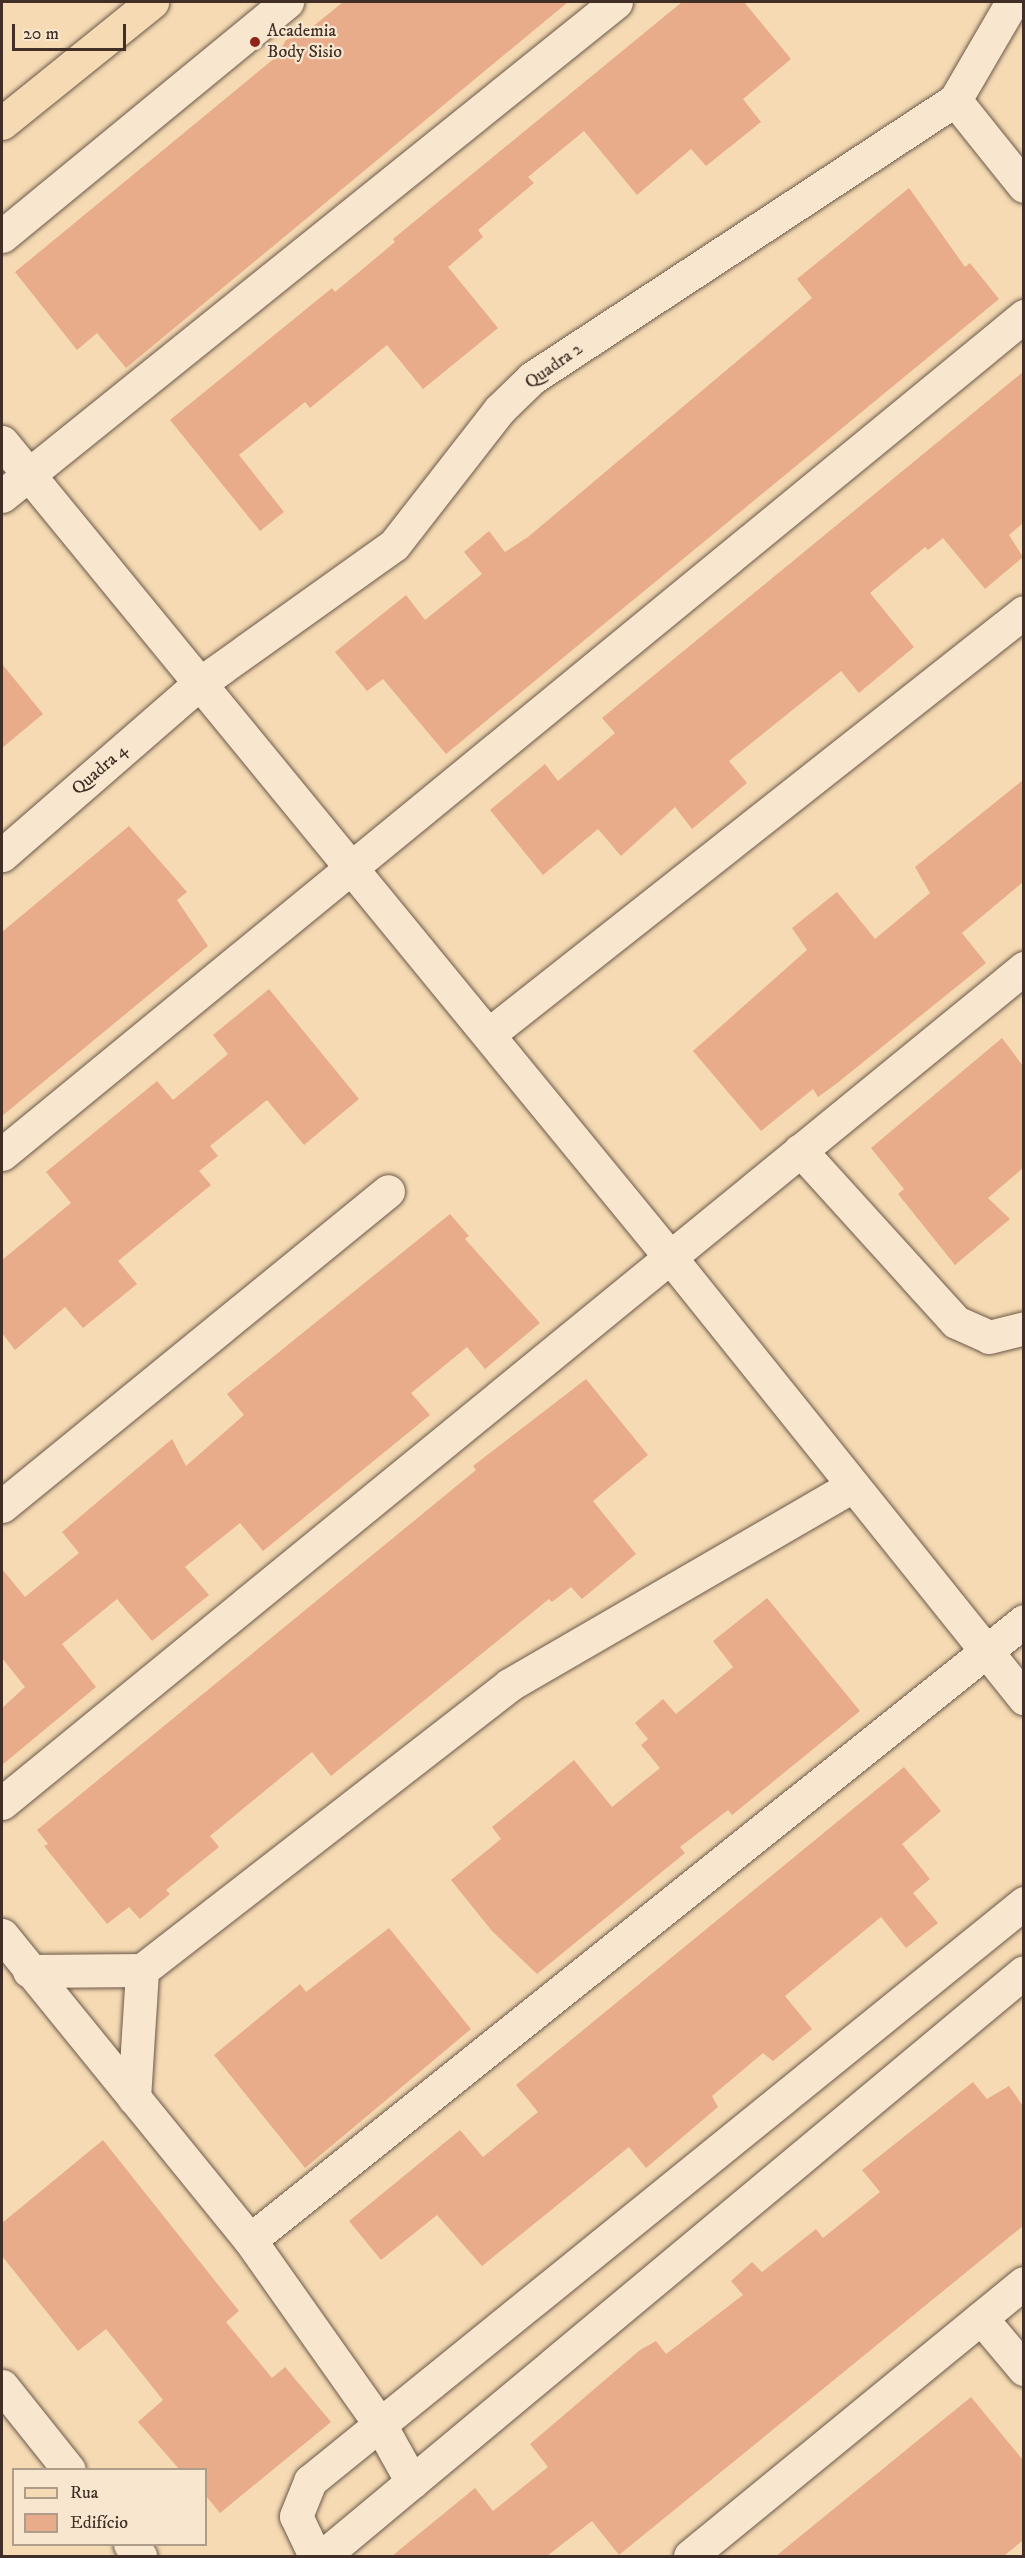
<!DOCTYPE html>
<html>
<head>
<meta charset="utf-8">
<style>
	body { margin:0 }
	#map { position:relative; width:1025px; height:2558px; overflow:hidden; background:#f5dab3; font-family:"IM FELL DW Pica",serif }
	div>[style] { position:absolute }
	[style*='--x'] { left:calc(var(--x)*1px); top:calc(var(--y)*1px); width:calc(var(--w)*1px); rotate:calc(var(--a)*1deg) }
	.building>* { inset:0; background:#e9ac8b }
	.roads { filter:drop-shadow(0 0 2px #6d594a) drop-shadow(0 0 2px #6d594a) }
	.minor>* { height:33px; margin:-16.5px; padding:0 16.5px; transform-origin:16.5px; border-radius:16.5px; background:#f8e7ce }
	.major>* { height:33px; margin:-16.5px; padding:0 16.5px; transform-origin:16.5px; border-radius:16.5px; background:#f5dab3 }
	.dots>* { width:16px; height:16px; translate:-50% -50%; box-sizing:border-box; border:3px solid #f8e7ce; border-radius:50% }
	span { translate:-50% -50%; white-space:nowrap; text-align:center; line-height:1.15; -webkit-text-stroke:4.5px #f8e7ce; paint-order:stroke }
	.poi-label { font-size:18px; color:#402e27 }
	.left { translate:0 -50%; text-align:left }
	.street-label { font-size:18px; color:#402e27 }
	.frame { position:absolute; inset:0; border:3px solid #402e27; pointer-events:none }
	.legend { position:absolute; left:12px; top:2468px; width:195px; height:78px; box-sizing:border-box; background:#f8e7ce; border:2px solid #ae9d8b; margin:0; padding:8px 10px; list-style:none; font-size:18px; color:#402e27 }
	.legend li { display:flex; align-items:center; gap:12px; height:30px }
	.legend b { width:30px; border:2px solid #ae9d8b }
	.scale { position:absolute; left:12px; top:24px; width:114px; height:27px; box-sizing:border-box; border:3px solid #402e27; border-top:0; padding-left:8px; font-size:18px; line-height:21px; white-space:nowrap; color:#402e27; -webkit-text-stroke:4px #f8e7ce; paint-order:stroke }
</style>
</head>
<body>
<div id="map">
	<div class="building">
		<i style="clip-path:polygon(343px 2px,568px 2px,126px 368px,97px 333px,77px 350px,15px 272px,276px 57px,286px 40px,305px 33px)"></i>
		<i style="clip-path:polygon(682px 2px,744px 2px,791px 59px,743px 99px,761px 122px,706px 166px,691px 149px,637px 195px,584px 131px,528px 177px,534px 183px,478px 230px,483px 237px,448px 267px,498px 328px,423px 389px,387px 345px,310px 408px,305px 402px,239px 455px,284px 512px,260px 531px,170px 420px,332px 288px,335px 292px,395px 242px,393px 239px)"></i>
		<i style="clip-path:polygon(909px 188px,965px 267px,970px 263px,999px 299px,446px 754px,383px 679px,367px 691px,335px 652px,406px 595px,425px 620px,482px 574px,464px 552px,489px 531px,505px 552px,528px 537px,812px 298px,797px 279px)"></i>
		<i style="clip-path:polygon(1023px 372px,1023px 523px,1009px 535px,1023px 557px,985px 589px,943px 538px,928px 550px,925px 547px,870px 593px,914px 647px,859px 693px,841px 671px,729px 761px,747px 783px,692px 829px,675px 807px,621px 856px,598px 829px,543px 875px,490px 810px,545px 764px,558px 781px,615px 733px,602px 718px)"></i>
		<i style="clip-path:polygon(2px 664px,43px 714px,2px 748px)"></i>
		<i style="clip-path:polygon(1023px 780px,1023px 882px,962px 933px,986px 963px,836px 1084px,818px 1097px,813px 1089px,761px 1131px,693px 1051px,807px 950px,792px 928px,837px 892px,875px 939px,930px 893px,915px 867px)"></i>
		<i style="clip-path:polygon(129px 826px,187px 892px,177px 900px,208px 946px,2px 1116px,2px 932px)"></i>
		<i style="clip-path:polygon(269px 989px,359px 1099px,304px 1145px,267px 1100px,210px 1146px,218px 1156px,199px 1171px,211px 1185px,118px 1261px,137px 1284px,83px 1328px,65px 1307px,15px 1350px,2px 1333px,2px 1260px,71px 1203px,46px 1172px,157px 1081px,173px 1100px,228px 1054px,213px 1035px)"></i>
		<i style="clip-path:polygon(1002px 1038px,1023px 1066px,1023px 1168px,988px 1198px,1010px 1219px,955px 1265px,898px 1194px,904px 1189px,871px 1148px)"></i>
		<i style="clip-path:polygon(450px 1214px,469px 1236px,465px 1239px,540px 1323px,485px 1369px,467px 1347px,411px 1393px,430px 1415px,263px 1551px,240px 1523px,185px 1567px,209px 1595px,152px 1641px,117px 1599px,62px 1644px,96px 1687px,2px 1765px,2px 1708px,25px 1687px,2px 1658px,2px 1569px,25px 1597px,79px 1553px,62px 1532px,172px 1439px,186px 1466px,244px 1415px,227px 1394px)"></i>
		<i style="clip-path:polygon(586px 1379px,648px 1455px,593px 1501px,636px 1554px,582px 1599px,571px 1587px,552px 1602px,549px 1599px,331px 1776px,312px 1752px,210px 1836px,219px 1847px,166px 1890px,170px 1894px,140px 1919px,129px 1907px,107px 1924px,44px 1846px,48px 1844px,37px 1830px,476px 1470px,473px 1466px)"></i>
		<i style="clip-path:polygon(767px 1598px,860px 1711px,732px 1815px,728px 1810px,680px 1847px,685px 1853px,537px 1974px,492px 1931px,451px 1880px,501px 1839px,492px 1827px,574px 1760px,612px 1807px,660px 1768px,641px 1745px,648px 1739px,635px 1723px,663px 1699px,676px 1714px,733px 1667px,713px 1641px)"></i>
		<i style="clip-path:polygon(904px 1767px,941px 1811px,902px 1844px,930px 1879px,913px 1893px,938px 1923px,906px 1948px,881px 1917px,785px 1996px,812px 2029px,773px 2061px,763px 2053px,712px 2096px,718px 2107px,646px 2168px,629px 2147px,482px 2266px,437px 2215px,381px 2260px,349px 2221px,460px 2130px,483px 2157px,538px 2112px,516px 2085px)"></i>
		<i style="clip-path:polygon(389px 1928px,471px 2029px,305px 2168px,214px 2055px,300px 1984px,306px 1992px)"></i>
		<i style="clip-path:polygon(973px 2082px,987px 2099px,1009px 2086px,1023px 2106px,1023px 2226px,619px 2555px,592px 2521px,547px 2556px,392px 2556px,475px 2488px,493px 2511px,548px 2467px,530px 2444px,640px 2350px,656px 2341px,666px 2354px,743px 2295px,731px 2281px,752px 2262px,762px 2272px,816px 2229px,823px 2238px,880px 2192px,862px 2170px)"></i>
		<i style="clip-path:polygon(103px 2140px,239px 2311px,226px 2322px,272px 2378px,285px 2367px,331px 2422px,220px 2513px,206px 2496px,206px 2469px,179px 2469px,138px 2422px,163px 2400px,106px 2329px,78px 2351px,2px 2256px,2px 2223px)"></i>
		<i style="clip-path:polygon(971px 2397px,1023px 2460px,1023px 2540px,1004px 2556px,776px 2556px)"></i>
	</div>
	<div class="roads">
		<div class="minor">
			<i style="--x:955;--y:100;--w:110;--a:51.3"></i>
			<i style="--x:2;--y:236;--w:369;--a:-39.4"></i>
			<i style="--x:2;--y:442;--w:1054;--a:50.66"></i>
			<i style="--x:670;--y:1257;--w:566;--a:51.25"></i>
			<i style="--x:2;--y:496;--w:788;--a:-38.82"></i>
			<i style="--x:2;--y:855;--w:261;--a:-41"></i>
			<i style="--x:199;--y:684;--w:239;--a:-35.5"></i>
			<i style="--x:394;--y:545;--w:171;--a:-52.1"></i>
			<i style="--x:499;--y:410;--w:46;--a:-44.1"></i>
			<i style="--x:532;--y:378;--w:506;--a:-33.31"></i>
			<i style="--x:955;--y:100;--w:113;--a:-59.8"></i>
			<i style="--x:489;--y:1034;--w:681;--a:-38.27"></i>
			<i style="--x:800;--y:1150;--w:232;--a:47.8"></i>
			<i style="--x:956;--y:1322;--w:36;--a:24"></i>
			<i style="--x:989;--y:1337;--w:36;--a:-14"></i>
			<i style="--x:2;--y:1154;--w:1322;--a:-39.35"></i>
			<i style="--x:2;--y:1506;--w:498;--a:-39.2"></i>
			<i style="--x:2;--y:1803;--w:1320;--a:-39.25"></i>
			<i style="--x:2;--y:1935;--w:393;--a:50.9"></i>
			<i style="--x:29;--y:1971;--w:113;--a:-0.5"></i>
			<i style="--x:142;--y:1970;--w:465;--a:-37.8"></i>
			<i style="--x:509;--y:1685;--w:397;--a:-30.1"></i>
			<i style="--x:134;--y:2098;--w:128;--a:-86.4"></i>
			<i style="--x:981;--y:2318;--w:67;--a:49.9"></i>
			<i style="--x:2;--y:2386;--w:107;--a:51.4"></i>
			<i style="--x:412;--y:2482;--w:68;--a:-119.2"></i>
			<i style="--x:379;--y:2423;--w:224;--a:-125.2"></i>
			<i style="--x:250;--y:2240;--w:991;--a:-38.65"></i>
			<i style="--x:130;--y:2544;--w:16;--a:50"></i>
			<i style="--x:315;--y:2556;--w:44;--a:-115.4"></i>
			<i style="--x:296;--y:2516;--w:38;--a:-68"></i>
			<i style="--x:310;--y:2481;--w:919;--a:-38.99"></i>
			<i style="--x:323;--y:2556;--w:912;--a:-39.8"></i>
			<i style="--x:690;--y:2556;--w:431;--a:-39.3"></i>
		</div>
		<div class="major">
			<i style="--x:2;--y:123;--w:193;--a:-38.9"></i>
		</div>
	</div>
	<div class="dots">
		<i style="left:255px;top:42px;background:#8f2418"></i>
	</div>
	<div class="poi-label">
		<span class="left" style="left:267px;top:42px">Academia<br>Body Sisio</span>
	</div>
	<div class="street-label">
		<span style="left:554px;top:366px;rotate:-35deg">Quadra 2</span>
		<span style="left:100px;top:770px;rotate:-41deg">Quadra 4</span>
	</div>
	<div class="frame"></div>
	<ul class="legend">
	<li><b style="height:8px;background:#f5dab3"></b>Rua</li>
	<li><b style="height:16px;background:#e9ac8b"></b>Edifício</li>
	</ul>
	<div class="scale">20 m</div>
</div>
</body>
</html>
